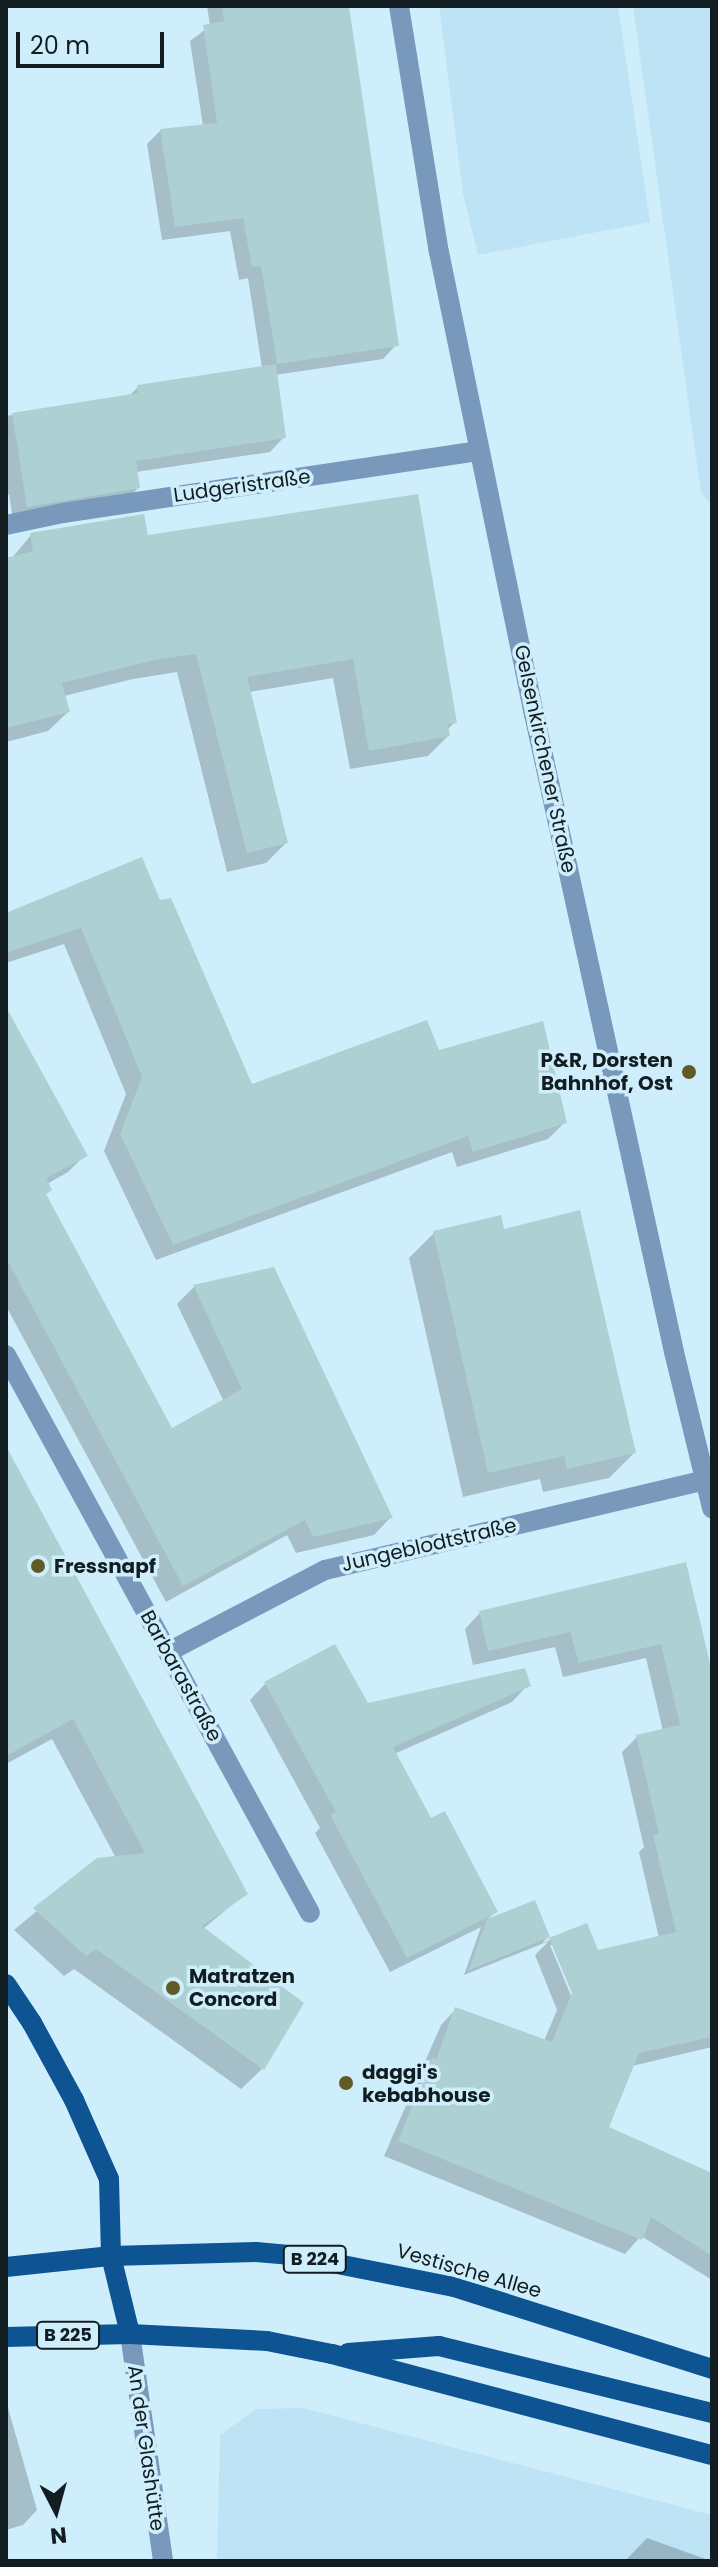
<!DOCTYPE html>
<html>
<head>
<meta charset="utf-8">
<style>
	body { margin:0 }
	#map { position:relative; width:718px; height:2567px; overflow:hidden; background:#cfeefb; font-family:Poppins,sans-serif }
	div>[style] { position:absolute }
	[style*='--x'] { left:calc(var(--x)*1px); top:calc(var(--y)*1px); width:calc(var(--w)*1px); rotate:calc(var(--a)*1deg) }
	.built>* { inset:0; background:#bde3f4 }
	.shadow>* { inset:0; background:#0003 }
	.building>* { inset:0; background:#add0d2 }
	.minor>* { height:20px; margin:-10px; padding:0 10px; transform-origin:10px; border-radius:10px; background:#7999bc }
	.primary>* { height:20px; margin:-10px; padding:0 10px; transform-origin:10px; border-radius:10px; background:#0e5492 }
	.dots>* { width:22px; height:22px; translate:-50% -50%; box-sizing:border-box; border:4px solid #cfeefb; border-radius:50% }
	span { translate:-50% -50%; white-space:nowrap; text-align:center; line-height:1.15; -webkit-text-stroke:7px #cfeefb; paint-order:stroke }
	.shield-label span { padding:2px 6px; background:#cfeefb; border:2px solid; border-radius:6px; -webkit-text-stroke-width:0 }
	.shield-label { font-size:18px; color:#121d22; font-weight:700 }
	.street-label { font-size:20px; color:#121d22 }
	.poi-label { font-size:20px; color:#121d22; font-weight:700 }
	.right { translate:-100% -50%; text-align:right }
	.left { translate:0 -50%; text-align:left }
	.frame { position:absolute; inset:0; border:8px solid #121d22; pointer-events:none }
	.north { position:absolute; left:16px; top:2471px; width:80px; height:80px; -webkit-text-stroke:6px #cfeefb; paint-order:stroke; rotate:174deg; font-size:22px; font-weight:700; line-height:32px; text-align:center; color:#121d22 }
	.north::after { content:''; display:block; margin:auto; width:28px; height:36px; background:#121d22; clip-path:polygon(50% 0,100% 100%,50% 72%,0 100%) }
	.scale { position:absolute; left:16px; top:32px; width:148px; height:36px; box-sizing:border-box; border:4px solid #121d22; border-top:0; padding-left:10px; font-size:24px; line-height:28px; white-space:nowrap; color:#121d22; -webkit-text-stroke:6px #cfeefb; paint-order:stroke }
</style>
</head>
<body>
<div id="map">
	<div class="built">
		<i style="clip-path:polygon(439px 6px,618px 6px,650px 222px,478px 255px,463px 194px)"></i>
		<i style="clip-path:polygon(633px 6px,712px 6px,712px 505px,701px 493px)"></i>
		<i style="clip-path:polygon(303px 2408px,712px 2515px,712px 2561px,217px 2561px,220px 2435px,256px 2409px)"></i>
	</div>
	<div class="shadow">
		<i style="clip-path:polygon(207px 6px,346px 6px,396px 345px,383px 359px,275px 375px,284px 437px,270px 452px,136px 472px,138px 488px,124px 502px,13px 520px,9px 494px,6px 495px,6px 416px,128px 397px,138px 387px,262px 368px,248px 278px,239px 280px,230px 231px,162px 240px,147px 144px,161px 130px,203px 126px,190px 41px,210px 26px)"></i>
		<i style="clip-path:polygon(417px 497px,455px 722px,447px 730px,448px 736px,428px 756px,350px 769px,333px 678px,249px 692px,286px 843px,266px 863px,227px 872px,177px 672px,133px 679px,64px 696px,68px 712px,48px 731px,6px 742px,6px 560px,12px 558px,31px 535px,146px 537px)"></i>
		<i style="clip-path:polygon(159px 902px,251px 1087px,438px 1053px,565px 1122px,548px 1139px,457px 1167px,452px 1152px,156px 1260px,104px 1151px,126px 1094px,64px 944px,6px 963px,6px 915px)"></i>
		<i style="clip-path:polygon(6px 1010px,85px 1155px,68px 1172px,47px 1184px,44px 1196px,171px 1431px,224px 1402px,177px 1304px,194px 1287px,273px 1269px,390px 1518px,374px 1535px,296px 1553px,287px 1535px,166px 1602px,6px 1306px)"></i>
		<i style="clip-path:polygon(502px 1231px,634px 1453px,609px 1478px,543px 1492px,540px 1479px,463px 1497px,409px 1258px,434px 1233px)"></i>
		<i style="clip-path:polygon(6px 1449px,246px 1893px,203px 1929px,262px 2069px,241px 2089px,74px 1969px,64px 1976px,14px 1930px,98px 1860px,116px 1858px,52px 1739px,6px 1764px)"></i>
		<i style="clip-path:polygon(evenodd,685px 1564px,712px 1683px,712px 2047px,632px 2066px,606px 2128px,712px 2190px,712px 2280px,641px 2236px,625px 2254px,384px 2156px,441px 2025px,456px 2009px,544px 2041px,557px 2010px,535px 1955px,549px 1941px,464px 1975px,481px 1927px,390px 1972px,315px 1833px,320px 1828px,250px 1700px,266px 1683px,367px 1706px,528px 1685px,512px 1702px,394px 1754px,431px 1821px,496px 1911px,486px 1921px,534px 1902px,548px 1937px,542px 1943px,586px 1926px,597px 1952px,659px 1938px,639px 1852px,644px 1847px,622px 1752px,637px 1737px,663px 1731px,646px 1658px,563px 1677px,555px 1647px,473px 1665px,465px 1629px,480px 1613px,685px 1564px,550px 1945px,554px 1945px,577px 2002px,574px 2003px,550px 1945px)"></i>
		<i style="clip-path:polygon(7px 2404px,37px 2510px,23px 2525px,6px 2530px)"></i>
		<i style="clip-path:polygon(647px 2538px,711px 2561px,625px 2561px)"></i>
	</div>
	<div class="building">
		<i style="clip-path:polygon(222px 6px,349px 6px,399px 346px,277px 364px,261px 266px,252px 267px,243px 218px,175px 227px,160px 129px,217px 123px,203px 25px,224px 21px)"></i>
		<i style="clip-path:polygon(276px 364px,286px 438px,136px 461px,140px 488px,27px 507px,12px 413px,138px 393px,137px 385px)"></i>
		<i style="clip-path:polygon(418px 494px,457px 723px,448px 724px,450px 736px,369px 751px,353px 659px,247px 677px,288px 843px,247px 853px,196px 654px,154px 660px,62px 683px,70px 712px,6px 728px,6px 558px,33px 551px,30px 533px,144px 514px,148px 535px)"></i>
		<i style="clip-path:polygon(142px 857px,160px 900px,171px 898px,252px 1084px,427px 1020px,439px 1050px,543px 1021px,567px 1123px,473px 1152px,468px 1136px,173px 1245px,120px 1134px,142px 1077px,81px 928px,6px 953px,6px 913px)"></i>
		<i style="clip-path:polygon(6px 1007px,88px 1156px,46px 1178px,52px 1190px,46px 1194px,172px 1428px,242px 1389px,193px 1285px,274px 1267px,393px 1518px,313px 1537px,305px 1520px,183px 1586px,6px 1258px)"></i>
		<i style="clip-path:polygon(580px 1210px,636px 1453px,567px 1469px,564px 1456px,488px 1473px,433px 1231px,501px 1215px,504px 1229px)"></i>
		<i style="clip-path:polygon(6px 1446px,248px 1894px,202px 1926px,304px 2003px,264px 2070px,96px 1949px,86px 1956px,33px 1908px,97px 1858px,145px 1853px,73px 1719px,6px 1756px)"></i>
		<i style="clip-path:polygon(686px 1562px,712px 1672px,712px 2037px,639px 2053px,609px 2127px,712px 2173px,712px 2256px,651px 2217px,642px 2240px,398px 2141px,432px 2058px,436px 2060px,455px 2007px,552px 2042px,572px 1993px,549px 1938px,587px 1923px,598px 1950px,676px 1932px,653px 1835px,659px 1834px,636px 1735px,680px 1725px,661px 1644px,579px 1663px,570px 1632px,488px 1651px,479px 1611px)"></i>
		<i style="clip-path:polygon(335px 1644px,368px 1703px,525px 1668px,531px 1686px,393px 1747px,431px 1818px,445px 1811px,498px 1912px,407px 1958px,330px 1815px,336px 1812px,264px 1682px)"></i>
		<i style="clip-path:polygon(535px 1900px,550px 1937px,469px 1970px,487px 1919px)"></i>
	</div>
	<div class="minor">
		<i style="--x:399;--y:6;--w:249;--a:80.8"></i>
		<i style="--x:439;--y:252;--w:472;--a:78.4"></i>
		<i style="--x:534;--y:714;--w:653;--a:77.62"></i>
		<i style="--x:674;--y:1352;--w:161;--a:76.3"></i>
		<i style="--x:6;--y:525;--w:58;--a:-11.9"></i>
		<i style="--x:63;--y:513;--w:421;--a:-8.5"></i>
		<i style="--x:6;--y:1355;--w:635;--a:61.42"></i>
		<i style="--x:168;--y:1652;--w:177;--a:-27.6"></i>
		<i style="--x:325;--y:1570;--w:391;--a:-13.3"></i>
		<i style="--x:130;--y:2334;--w:229;--a:81.7"></i>
	</div>
	<div class="primary">
		<i style="--x:6;--y:1984;--w:47;--a:56.3"></i>
		<i style="--x:32;--y:2023;--w:88;--a:61.4"></i>
		<i style="--x:74;--y:2100;--w:86;--a:66.1"></i>
		<i style="--x:109;--y:2179;--w:77;--a:88.5"></i>
		<i style="--x:111;--y:2256;--w:80;--a:76.3"></i>
		<i style="--x:6;--y:2267;--w:106;--a:-6"></i>
		<i style="--x:111;--y:2256;--w:145;--a:-1.6"></i>
		<i style="--x:256;--y:2252;--w:36;--a:5"></i>
		<i style="--x:292;--y:2255;--w:165;--a:11.2"></i>
		<i style="--x:454;--y:2287;--w:271;--a:17.6"></i>
		<i style="--x:6;--y:2337;--w:124;--a:-1.4"></i>
		<i style="--x:130;--y:2334;--w:137;--a:2.9"></i>
		<i style="--x:267;--y:2341;--w:66;--a:11.3"></i>
		<i style="--x:332;--y:2354;--w:393;--a:14.9"></i>
		<i style="--x:348;--y:2353;--w:91;--a:-4.4"></i>
		<i style="--x:439;--y:2346;--w:281;--a:13.8"></i>
	</div>
	<div class="dots">
		<i style="left:689px;top:1072px;background:#5f5a26"></i>
		<i style="left:38px;top:1566px;background:#5f5a26"></i>
		<i style="left:173px;top:1988px;background:#5f5a26"></i>
		<i style="left:346px;top:2083px;background:#5f5a26"></i>
	</div>
	<div class="shield-label">
		<span style="left:315px;top:2259px">B 224</span>
		<span style="left:68px;top:2335px">B 225</span>
	</div>
	<div class="street-label">
		<span style="left:242px;top:486px;rotate:-8deg">Ludgeristraße</span>
		<span style="left:545px;top:759px;rotate:78deg">Gelsenkirchener Straße</span>
		<span style="left:429px;top:1545px;rotate:-13deg">Jungeblodtstraße</span>
		<span style="left:181px;top:1676px;rotate:61deg">Barbarastraße</span>
		<span style="left:469px;top:2271px;rotate:16deg">Vestische Allee</span>
		<span style="left:146px;top:2448px;rotate:82deg">An der Glashütte</span>
	</div>
	<div class="poi-label">
		<span class="right" style="left:673px;top:1072px">P&amp;R, Dorsten<br>Bahnhof, Ost</span>
		<span class="left" style="left:54px;top:1566px">Fressnapf</span>
		<span class="left" style="left:189px;top:1988px">Matratzen<br>Concord</span>
		<span class="left" style="left:362px;top:2084px">daggi's<br>kebabhouse</span>
	</div>
	<div class="frame"></div>
	<div class="north">N</div>
	<div class="scale">20 m</div>
</div>
</body>
</html>
